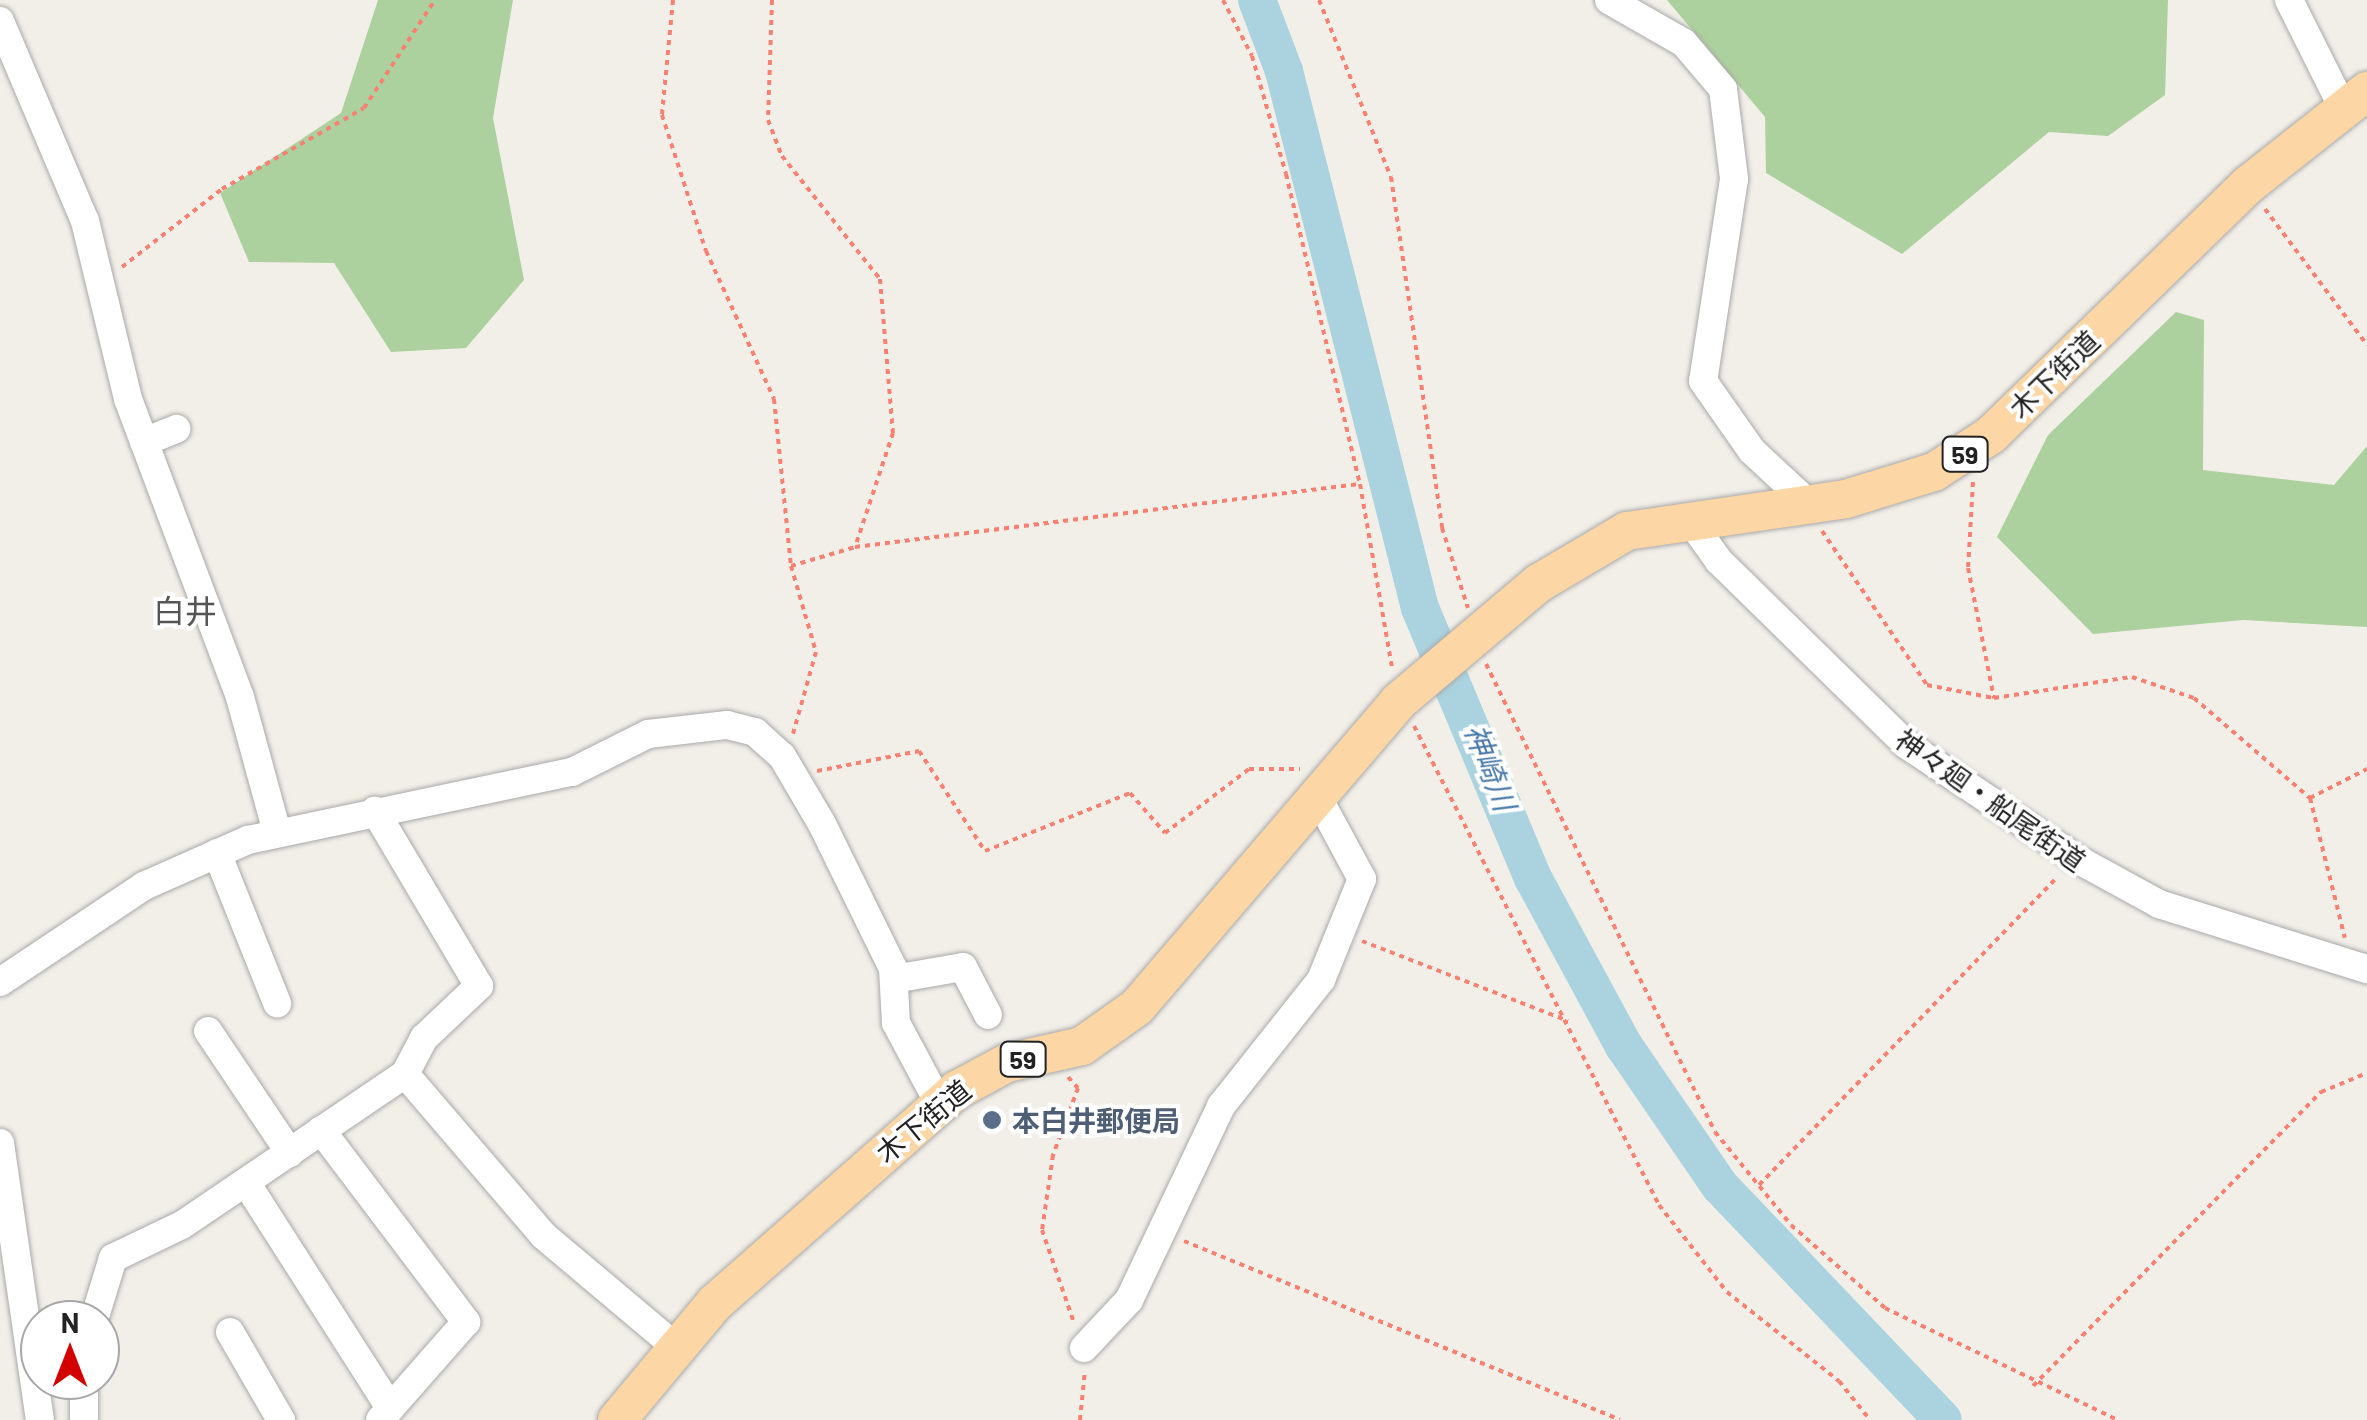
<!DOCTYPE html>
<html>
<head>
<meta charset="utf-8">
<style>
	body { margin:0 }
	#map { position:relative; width:2367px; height:1420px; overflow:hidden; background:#f2efe9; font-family:Barlow,"Noto Sans JP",sans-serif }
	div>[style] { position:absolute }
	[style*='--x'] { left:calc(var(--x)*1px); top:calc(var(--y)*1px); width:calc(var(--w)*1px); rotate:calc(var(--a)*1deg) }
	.forest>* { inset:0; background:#add19e }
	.river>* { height:38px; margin:-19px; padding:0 19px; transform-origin:19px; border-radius:19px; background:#aad3df }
	.path>* { height:4px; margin-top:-2px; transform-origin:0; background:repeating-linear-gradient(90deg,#fa8072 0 5px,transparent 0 10px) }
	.roads { filter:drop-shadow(0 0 2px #a9a9a9) drop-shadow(0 0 2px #a9a9a9) }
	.minor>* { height:28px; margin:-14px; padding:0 14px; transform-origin:14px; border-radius:14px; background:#fff }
	.major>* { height:38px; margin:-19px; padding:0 19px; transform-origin:19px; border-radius:19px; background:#fcd6a4 }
	.dots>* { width:28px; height:28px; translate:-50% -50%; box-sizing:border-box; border:5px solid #fff; border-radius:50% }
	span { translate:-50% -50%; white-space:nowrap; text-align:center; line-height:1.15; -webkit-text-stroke:8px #fff; paint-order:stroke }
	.shield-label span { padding:2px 8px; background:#fff; border:2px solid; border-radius:8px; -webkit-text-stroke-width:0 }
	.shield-label { font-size:25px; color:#222; font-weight:700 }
	.street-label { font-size:28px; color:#222 }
	.service-label { font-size:28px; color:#4e5e75; font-weight:700 }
	.left { translate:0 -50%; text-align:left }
	.water-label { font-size:30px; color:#4a7aab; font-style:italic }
	.quarter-label { font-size:32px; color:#555 }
	.north { position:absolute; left:20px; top:1300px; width:100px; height:100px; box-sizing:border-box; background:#fff; border:2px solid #a7a7a7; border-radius:50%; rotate:0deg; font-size:28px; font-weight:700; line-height:40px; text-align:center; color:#222 }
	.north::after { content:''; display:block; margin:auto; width:35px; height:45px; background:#d40000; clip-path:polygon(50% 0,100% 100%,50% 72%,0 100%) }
</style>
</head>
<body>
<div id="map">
	<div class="forest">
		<i style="clip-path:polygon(378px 0,513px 0,493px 118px,524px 280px,466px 348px,391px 352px,334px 263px,249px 262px,220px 193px,341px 113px)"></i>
		<i style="clip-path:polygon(1667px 0,2168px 0,2165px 95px,2108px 136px,2049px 132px,1902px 254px,1766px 173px,1765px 117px)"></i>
		<i style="clip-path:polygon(2176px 312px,2204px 320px,2203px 470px,2334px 485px,2367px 446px,2367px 627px,2243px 620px,2093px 634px,1997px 537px,2048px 435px)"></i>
	</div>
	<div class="river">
		<i style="--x:1257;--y:0;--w:76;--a:69.2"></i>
		<i style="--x:1284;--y:71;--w:554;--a:75.79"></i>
		<i style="--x:1420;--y:608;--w:293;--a:67.3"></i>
		<i style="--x:1533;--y:878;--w:191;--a:61.6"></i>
		<i style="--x:1624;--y:1046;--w:170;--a:55.6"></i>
		<i style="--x:1720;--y:1186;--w:323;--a:46.4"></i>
	</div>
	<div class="path">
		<i style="--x:673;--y:0;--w:116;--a:95.5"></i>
		<i style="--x:662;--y:115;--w:143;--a:72.1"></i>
		<i style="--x:706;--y:251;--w:163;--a:65.3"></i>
		<i style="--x:774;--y:399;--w:168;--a:84.2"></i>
		<i style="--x:791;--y:566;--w:90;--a:73.8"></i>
		<i style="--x:816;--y:652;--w:85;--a:105.7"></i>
		<i style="--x:772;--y:0;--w:120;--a:91.9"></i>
		<i style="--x:768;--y:120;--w:39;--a:69"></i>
		<i style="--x:782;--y:156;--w:157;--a:51.5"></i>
		<i style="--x:880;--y:279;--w:155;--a:85.2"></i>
		<i style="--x:893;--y:433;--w:120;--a:108.4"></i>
		<i style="--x:1223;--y:0;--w:63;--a:62.6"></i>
		<i style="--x:1252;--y:56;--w:123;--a:73.9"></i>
		<i style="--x:1286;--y:174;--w:319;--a:76.6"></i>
		<i style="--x:1360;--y:484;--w:186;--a:80.1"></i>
		<i style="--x:1319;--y:0;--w:191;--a:67.9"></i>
		<i style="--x:1391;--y:177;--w:355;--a:81.7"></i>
		<i style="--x:1442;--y:528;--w:84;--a:72"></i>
		<i style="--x:2265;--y:209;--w:170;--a:53.1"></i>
		<i style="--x:122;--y:267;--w:127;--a:-38"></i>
		<i style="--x:222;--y:189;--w:163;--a:-29.7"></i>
		<i style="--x:364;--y:108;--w:129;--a:-56.7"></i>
		<i style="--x:1973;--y:482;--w:86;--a:93.3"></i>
		<i style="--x:1968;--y:568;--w:133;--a:78.7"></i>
		<i style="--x:1822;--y:531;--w:186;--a:55.7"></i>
		<i style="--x:1927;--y:685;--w:68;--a:11"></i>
		<i style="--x:1994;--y:698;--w:140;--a:-8.7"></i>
		<i style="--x:2132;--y:677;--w:65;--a:18.7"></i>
		<i style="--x:2194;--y:698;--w:153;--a:40.8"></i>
		<i style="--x:2310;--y:798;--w:144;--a:76"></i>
		<i style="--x:791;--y:566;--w:67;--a:-16.5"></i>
		<i style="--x:855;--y:547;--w:508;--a:-7.13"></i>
		<i style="--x:1486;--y:664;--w:521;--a:63.93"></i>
		<i style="--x:1715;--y:1132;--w:120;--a:50.7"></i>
		<i style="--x:1791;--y:1225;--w:125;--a:41.4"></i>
		<i style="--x:1885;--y:1308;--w:259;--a:25.7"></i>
		<i style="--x:1414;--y:726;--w:538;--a:62.91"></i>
		<i style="--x:1659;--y:1205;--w:110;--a:52"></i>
		<i style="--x:1727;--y:1292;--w:143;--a:38.5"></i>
		<i style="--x:1839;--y:1381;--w:50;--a:51.5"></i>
		<i style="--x:817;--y:771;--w:104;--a:-11.1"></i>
		<i style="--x:919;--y:751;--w:120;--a:56.6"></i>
		<i style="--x:985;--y:851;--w:156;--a:-21.8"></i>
		<i style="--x:1130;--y:793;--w:53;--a:48.8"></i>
		<i style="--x:1165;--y:833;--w:106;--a:-37.3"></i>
		<i style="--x:1249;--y:769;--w:51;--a:0"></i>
		<i style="--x:2310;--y:798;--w:64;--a:-27"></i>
		<i style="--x:1362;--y:941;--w:221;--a:21.2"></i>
		<i style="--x:1068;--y:1077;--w:15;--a:48"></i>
		<i style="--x:1078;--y:1088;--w:72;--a:110.5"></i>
		<i style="--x:1053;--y:1155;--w:76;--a:98.3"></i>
		<i style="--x:1042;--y:1230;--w:98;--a:71"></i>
		<i style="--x:1759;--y:1185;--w:430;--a:-45.9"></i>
		<i style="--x:1184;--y:1241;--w:471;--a:22.3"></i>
		<i style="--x:2033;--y:1386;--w:412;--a:-45.6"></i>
		<i style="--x:2321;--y:1092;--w:50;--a:-22.4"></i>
		<i style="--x:1080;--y:1420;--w:50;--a:-84.3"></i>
	</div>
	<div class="roads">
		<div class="minor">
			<i style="--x:1609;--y:0;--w:86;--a:29.8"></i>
			<i style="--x:1684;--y:43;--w:60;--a:49.7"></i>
			<i style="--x:1723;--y:89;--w:91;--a:83"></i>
			<i style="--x:1734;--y:179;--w:204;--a:98.7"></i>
			<i style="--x:1703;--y:381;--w:85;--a:55"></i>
			<i style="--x:1752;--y:451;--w:78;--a:42.9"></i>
			<i style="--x:2289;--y:0;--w:119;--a:63.4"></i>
			<i style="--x:0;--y:21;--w:217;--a:67"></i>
			<i style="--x:85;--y:221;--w:183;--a:76.4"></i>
			<i style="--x:128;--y:399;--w:318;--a:69.4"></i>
			<i style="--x:240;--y:697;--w:140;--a:74.7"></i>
			<i style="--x:144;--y:442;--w:35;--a:-22"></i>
			<i style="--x:1689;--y:519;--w:52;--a:54.5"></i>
			<i style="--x:1719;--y:561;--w:263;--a:44.4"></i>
			<i style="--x:1907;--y:745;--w:202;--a:33.9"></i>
			<i style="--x:2075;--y:858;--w:96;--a:28.7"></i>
			<i style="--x:2159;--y:904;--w:218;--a:17.4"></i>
			<i style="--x:217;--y:853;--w:162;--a:68.2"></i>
			<i style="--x:894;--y:979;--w:70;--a:-9.9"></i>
			<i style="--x:963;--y:967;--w:54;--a:62.5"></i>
			<i style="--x:0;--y:982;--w:173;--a:-33.7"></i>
			<i style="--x:144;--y:886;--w:114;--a:-23.9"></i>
			<i style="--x:248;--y:840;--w:331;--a:-11.9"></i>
			<i style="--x:572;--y:772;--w:85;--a:-26.6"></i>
			<i style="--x:648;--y:734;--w:80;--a:-6.5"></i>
			<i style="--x:727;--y:725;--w:29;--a:14"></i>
			<i style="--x:755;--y:732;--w:36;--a:42"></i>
			<i style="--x:782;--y:756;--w:79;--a:59.5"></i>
			<i style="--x:822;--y:824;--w:161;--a:63.8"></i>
			<i style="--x:893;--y:968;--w:55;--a:86.9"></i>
			<i style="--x:896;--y:1023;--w:93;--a:61.8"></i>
			<i style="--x:208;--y:1031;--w:147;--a:56.1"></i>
			<i style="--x:405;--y:1074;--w:213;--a:49.4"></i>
			<i style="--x:544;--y:1236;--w:174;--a:40.1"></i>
			<i style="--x:321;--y:1130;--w:241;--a:52.9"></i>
			<i style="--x:466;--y:1322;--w:130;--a:131.3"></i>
			<i style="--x:0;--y:1143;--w:280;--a:81.8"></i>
			<i style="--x:247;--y:1184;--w:266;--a:57.4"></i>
			<i style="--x:94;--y:1320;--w:65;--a:-73"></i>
			<i style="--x:113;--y:1258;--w:76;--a:-25.6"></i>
			<i style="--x:182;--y:1225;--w:269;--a:-34.1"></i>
			<i style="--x:405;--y:1074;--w:41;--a:-62.2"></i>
			<i style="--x:424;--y:1038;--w:76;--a:-43.4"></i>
			<i style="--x:479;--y:986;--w:204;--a:-120.7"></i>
			<i style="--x:230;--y:1332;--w:102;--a:59.9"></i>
			<i style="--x:1084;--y:1348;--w:66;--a:-46.8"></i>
			<i style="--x:1129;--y:1300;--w:215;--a:-64.6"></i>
			<i style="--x:1221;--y:1106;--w:161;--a:-51.6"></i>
			<i style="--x:1321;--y:980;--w:109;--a:-67.9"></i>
			<i style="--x:1362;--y:879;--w:97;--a:-118.4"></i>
			<i style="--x:84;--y:1380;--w:40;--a:90"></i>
		</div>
		<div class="major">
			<i style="--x:617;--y:1420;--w:153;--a:-50.1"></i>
			<i style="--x:715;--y:1303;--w:322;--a:-41.4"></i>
			<i style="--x:957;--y:1090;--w:57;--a:-28.4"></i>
			<i style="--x:1007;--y:1063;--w:77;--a:-12.8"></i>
			<i style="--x:1082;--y:1046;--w:67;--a:-35.3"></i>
			<i style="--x:1137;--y:1007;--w:401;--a:-49.4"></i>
			<i style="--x:1398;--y:702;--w:185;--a:-40.2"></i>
			<i style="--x:1539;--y:583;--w:102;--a:-30.6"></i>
			<i style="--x:1627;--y:531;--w:221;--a:-8.3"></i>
			<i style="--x:1846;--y:499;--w:92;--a:-17.1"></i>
			<i style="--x:1934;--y:472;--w:68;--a:-33"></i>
			<i style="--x:1991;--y:435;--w:359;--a:-44.2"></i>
			<i style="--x:2248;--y:185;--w:152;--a:-38.3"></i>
		</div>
	</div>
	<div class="dots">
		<i style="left:992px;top:1120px;background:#5c6f8a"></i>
	</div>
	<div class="shield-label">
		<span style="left:1965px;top:454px">59</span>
		<span style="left:1023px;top:1059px">59</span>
	</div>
	<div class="street-label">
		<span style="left:2054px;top:374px;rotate:-44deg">木下街道</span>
		<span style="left:1991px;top:800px;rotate:35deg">神々廻・船尾街道</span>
		<span style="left:923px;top:1121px;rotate:-39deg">木下街道</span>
	</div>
	<div class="service-label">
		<span class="left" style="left:1012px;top:1120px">本白井郵便局</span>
	</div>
	<div class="water-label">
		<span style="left:1491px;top:767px;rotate:69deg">神崎川</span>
	</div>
	<div class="quarter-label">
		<span style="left:185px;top:610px">白井</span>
	</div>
	<div class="north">N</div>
</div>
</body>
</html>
